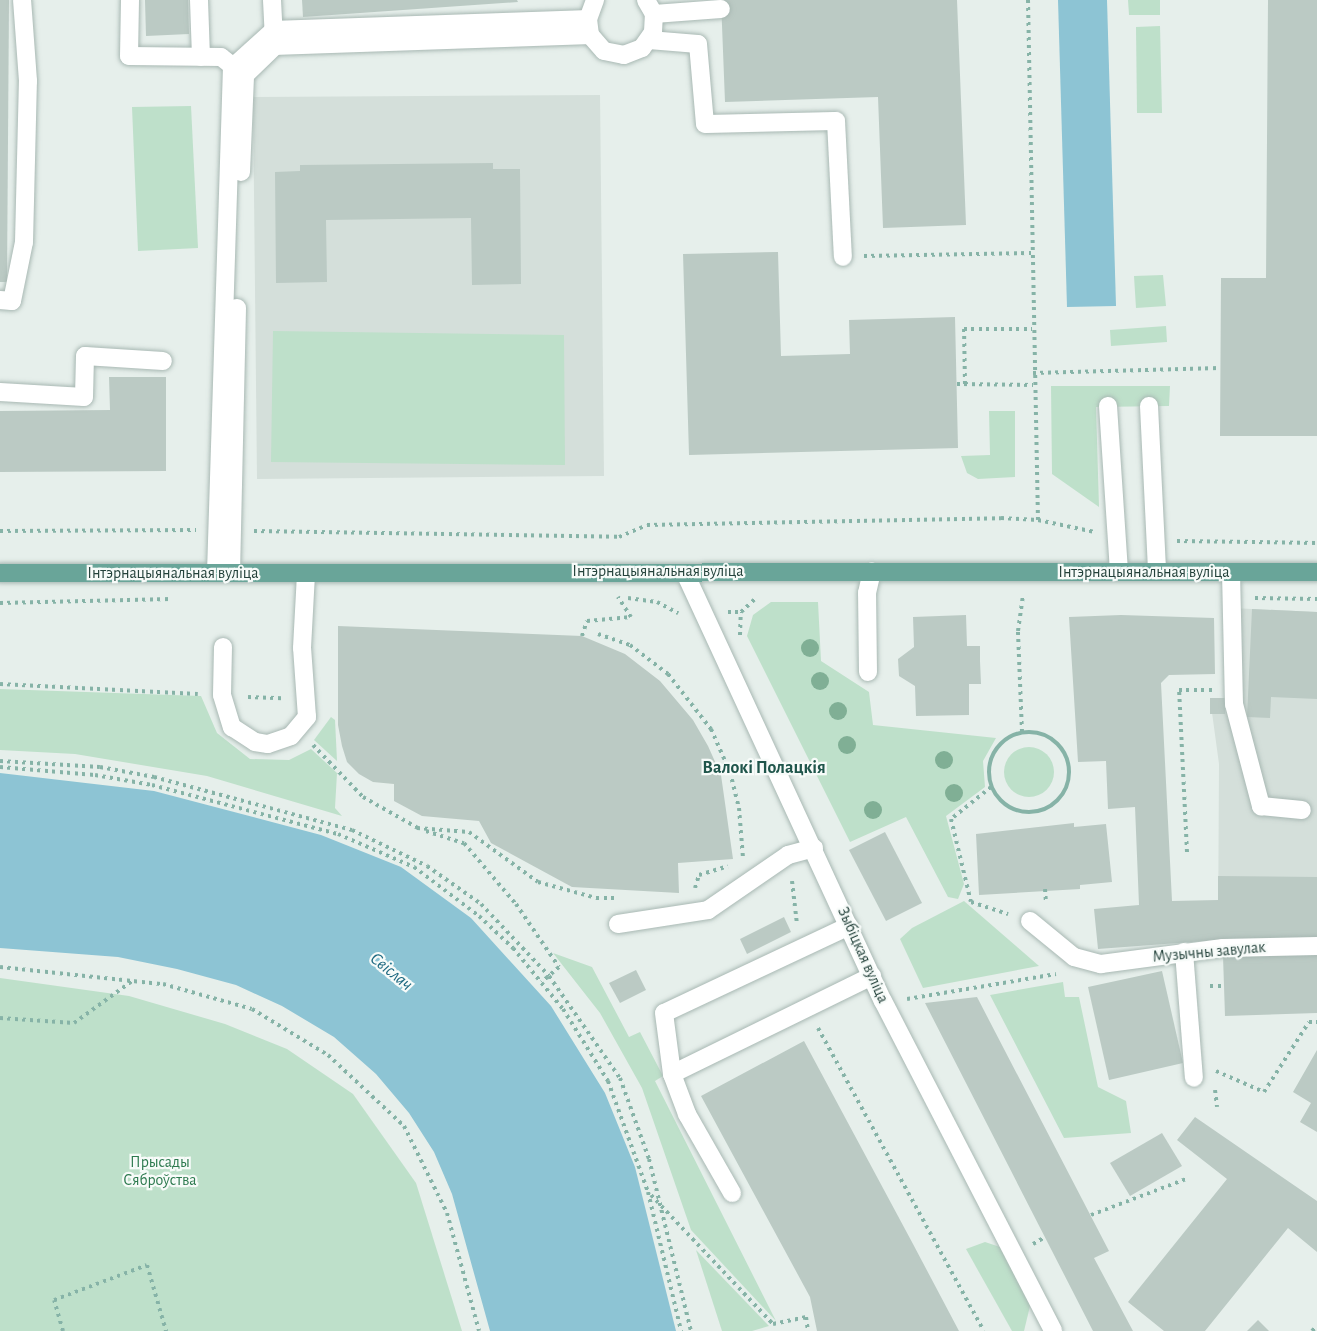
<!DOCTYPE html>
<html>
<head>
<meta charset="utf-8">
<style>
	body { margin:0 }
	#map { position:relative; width:1317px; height:1331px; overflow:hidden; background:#e6efeb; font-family:"Alegreya Sans",sans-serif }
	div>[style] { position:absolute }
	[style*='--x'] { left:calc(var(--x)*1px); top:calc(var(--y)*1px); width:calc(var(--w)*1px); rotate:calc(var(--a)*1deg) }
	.built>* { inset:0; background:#d4dfda }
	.green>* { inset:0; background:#bee0ca }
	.round { border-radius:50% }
	.water>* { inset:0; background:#8dc4d4 }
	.building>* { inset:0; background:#bbcac4 }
	.path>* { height:4px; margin-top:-2px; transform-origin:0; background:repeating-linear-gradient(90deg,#86b3a7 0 3px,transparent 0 7.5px) }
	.path>.ring { margin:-2px; padding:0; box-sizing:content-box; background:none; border:4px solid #86b3a7; border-radius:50% }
	.roads { filter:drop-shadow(0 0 2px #a8b8b3) drop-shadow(0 0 2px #a8b8b3) }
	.minor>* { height:18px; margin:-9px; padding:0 9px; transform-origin:9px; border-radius:9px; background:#fff }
	.major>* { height:18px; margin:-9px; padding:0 9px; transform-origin:9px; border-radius:9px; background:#69a599 }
	.trees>* { width:18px; height:18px; margin:-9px; border-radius:50%; background:#80af95 }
	span { translate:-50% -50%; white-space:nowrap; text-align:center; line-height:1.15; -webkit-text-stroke:4.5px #f7fbf9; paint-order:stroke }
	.street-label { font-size:16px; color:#24423b }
	.park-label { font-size:16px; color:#2d7a4f }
	.neighbourhood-label { font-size:18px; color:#1f554b; font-weight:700 }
	.water-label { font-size:18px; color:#1c6880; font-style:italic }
</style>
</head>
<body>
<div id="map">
	<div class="built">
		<i style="clip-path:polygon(600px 95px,604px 476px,257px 479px,253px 97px)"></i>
		<i style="clip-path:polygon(1232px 608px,1317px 612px,1317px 941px,1218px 940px,1219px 764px,1210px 698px,1225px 698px,1225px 704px,1233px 704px)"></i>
	</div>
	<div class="green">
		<i style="clip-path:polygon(1128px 0,1160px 0,1160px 15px,1129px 15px)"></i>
		<i style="clip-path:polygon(1160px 26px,1162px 113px,1137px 113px,1136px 27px)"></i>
		<i style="clip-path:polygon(191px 106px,198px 248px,138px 251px,132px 107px)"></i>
		<i style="clip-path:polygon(1163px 275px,1166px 306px,1136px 308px,1134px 276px)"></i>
		<i style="clip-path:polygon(1166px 326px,1167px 342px,1111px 346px,1110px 330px)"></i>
		<i style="clip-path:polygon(273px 331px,564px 335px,565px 465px,271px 462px)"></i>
		<i style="clip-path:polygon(1051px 386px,1170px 386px,1169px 406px,1096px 407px,1099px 507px,1052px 474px)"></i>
		<i style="clip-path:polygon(989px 411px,1015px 411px,1015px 477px,978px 479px,967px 473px,961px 456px,990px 455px)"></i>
		<i style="clip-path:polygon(771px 602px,818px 602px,821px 661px,869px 692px,873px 725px,996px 738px,983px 761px,985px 787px,946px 816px,964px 884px,958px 899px,948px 897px,906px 817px,850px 842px,747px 636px,753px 615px)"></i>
		<i style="clip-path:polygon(0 689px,201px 696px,217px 733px,250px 759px,289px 760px,311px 749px,337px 773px,335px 808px,342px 816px,207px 776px,75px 754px,0 750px)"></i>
		<i style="clip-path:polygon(331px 717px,335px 720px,337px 761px,314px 740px)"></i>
		<i class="round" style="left:1004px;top:747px;width:50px;height:50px"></i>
		<i style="clip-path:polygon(964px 901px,1039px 966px,923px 988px,900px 939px,912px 928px)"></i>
		<i style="clip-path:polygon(553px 953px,592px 967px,629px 1037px,640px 1032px,663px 1076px,655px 1081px,776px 1321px,691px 1230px,642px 1088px,600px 1013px)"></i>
		<i style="clip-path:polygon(0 978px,129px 996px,225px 1024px,287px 1049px,353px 1094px,416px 1183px,462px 1331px,0 1331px)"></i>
		<i style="clip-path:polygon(1063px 982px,1065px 997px,1079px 997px,1098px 1087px,1126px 1101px,1131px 1133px,1064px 1138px,990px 995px)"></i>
		<i style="clip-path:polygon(985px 1242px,1000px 1247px,1031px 1302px,1024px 1331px,1012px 1331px,966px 1249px)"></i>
		<i style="clip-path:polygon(696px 1250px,769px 1326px,752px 1331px,722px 1331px)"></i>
	</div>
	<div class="water">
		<i style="clip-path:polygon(1058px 0,1107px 0,1116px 306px,1067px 307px)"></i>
		<i style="clip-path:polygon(0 773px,154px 791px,321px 835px,401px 867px,471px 918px,551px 1006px,605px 1093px,635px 1167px,676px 1331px,490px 1331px,452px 1194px,434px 1152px,409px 1113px,376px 1074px,334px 1037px,282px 1006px,236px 985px,177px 969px,118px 957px,0 948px)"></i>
	</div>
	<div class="building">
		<i style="clip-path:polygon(0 0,9px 0,7px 282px,0 282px)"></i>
		<i style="clip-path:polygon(145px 0,188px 0,189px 34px,146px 36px)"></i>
		<i style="clip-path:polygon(302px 0,517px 0,518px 2px,303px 17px)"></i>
		<i style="clip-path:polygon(721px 0,957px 0,966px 225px,883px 228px,878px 97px,725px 102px)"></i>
		<i style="clip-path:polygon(1268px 0,1317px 0,1317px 436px,1220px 436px,1221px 278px,1266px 278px)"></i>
		<i style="clip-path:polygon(493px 163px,493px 169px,520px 169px,521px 284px,472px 285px,471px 218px,326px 220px,327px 282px,276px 283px,275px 172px,300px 171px,300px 165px)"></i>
		<i style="clip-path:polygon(778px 252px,781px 356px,850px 354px,849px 320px,955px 317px,958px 448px,689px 455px,683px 254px)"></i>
		<i style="clip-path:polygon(109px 377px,166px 377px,166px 471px,0 472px,0 411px,110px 410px)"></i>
		<i style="clip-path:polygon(1252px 609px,1317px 612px,1317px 699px,1271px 697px,1270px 718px,1247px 717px)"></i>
		<i style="clip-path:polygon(966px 615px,967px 646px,980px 646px,980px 661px,981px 684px,969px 684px,969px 715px,916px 716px,915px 686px,899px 676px,898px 659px,914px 647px,913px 617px)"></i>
		<i style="clip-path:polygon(1121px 615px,1214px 618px,1215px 674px,1169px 675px,1161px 683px,1172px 901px,1218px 900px,1218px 876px,1317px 877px,1317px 941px,1218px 940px,1098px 949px,1094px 909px,1139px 905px,1135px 807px,1108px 809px,1106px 761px,1078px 762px,1069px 617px)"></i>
		<i style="clip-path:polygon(338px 626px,582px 636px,625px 654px,660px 681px,693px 720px,708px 746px,721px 775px,733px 859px,678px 863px,679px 893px,572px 887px,491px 843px,479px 821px,422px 816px,394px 801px,394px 784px,373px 782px,359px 774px,347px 762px,342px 746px,338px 725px)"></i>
		<i style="clip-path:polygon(1210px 698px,1225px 698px,1225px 714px,1210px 714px)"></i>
		<i style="clip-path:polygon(1074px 823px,1074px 827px,1106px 824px,1112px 882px,1080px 885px,1080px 889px,979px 895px,976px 834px)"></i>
		<i style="clip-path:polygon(885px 832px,922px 903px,886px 921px,849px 850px)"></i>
		<i style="clip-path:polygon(784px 917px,791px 932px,747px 954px,740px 939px)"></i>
		<i style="clip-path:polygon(1317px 953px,1317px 1013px,1225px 1016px,1223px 956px)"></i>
		<i style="clip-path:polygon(636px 970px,646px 990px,620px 1003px,609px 983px)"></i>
		<i style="clip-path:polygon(1162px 971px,1183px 1063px,1109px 1080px,1088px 987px)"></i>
		<i style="clip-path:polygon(977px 997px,1109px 1251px,1094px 1258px,1133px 1331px,1093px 1331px,925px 1003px)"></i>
		<i style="clip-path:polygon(804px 1041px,913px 1244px,959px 1331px,817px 1331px,810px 1297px,701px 1096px)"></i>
		<i style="clip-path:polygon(1317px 1050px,1317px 1132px,1300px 1122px,1311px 1103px,1293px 1092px)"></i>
		<i style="clip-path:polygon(1195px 1117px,1317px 1201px,1317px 1252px,1288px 1228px,1205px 1331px,1164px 1331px,1128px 1302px,1227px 1179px,1177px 1140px)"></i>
		<i style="clip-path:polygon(1162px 1133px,1182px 1166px,1130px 1196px,1110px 1163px)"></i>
		<i style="clip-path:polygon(1258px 1320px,1269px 1331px,1247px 1331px)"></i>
	</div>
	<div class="path">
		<i style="--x:1028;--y:0;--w:520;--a:88.9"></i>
		<i style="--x:864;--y:256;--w:167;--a:-1"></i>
		<i style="--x:1033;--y:373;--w:187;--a:-1.5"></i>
		<i style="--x:957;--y:384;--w:76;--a:0.8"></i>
		<i style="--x:965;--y:384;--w:55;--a:-91"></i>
		<i style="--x:964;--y:329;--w:68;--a:0"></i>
		<i style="--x:0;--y:531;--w:196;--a:-0.3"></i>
		<i style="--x:254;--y:531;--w:365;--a:0.9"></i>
		<i style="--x:619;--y:537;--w:30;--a:-23"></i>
		<i style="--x:647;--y:525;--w:354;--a:-1.1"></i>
		<i style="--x:1001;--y:518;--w:37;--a:3"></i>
		<i style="--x:1038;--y:520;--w:58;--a:11.9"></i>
		<i style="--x:1177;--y:541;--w:140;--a:0.8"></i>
		<i style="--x:628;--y:598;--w:29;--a:8"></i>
		<i style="--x:657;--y:602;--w:24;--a:28"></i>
		<i style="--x:1255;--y:598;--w:62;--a:0.9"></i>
		<i style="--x:0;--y:603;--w:171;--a:-1.3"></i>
		<i style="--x:728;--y:612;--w:13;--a:0"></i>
		<i style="--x:741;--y:612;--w:22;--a:-43"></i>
		<i style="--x:598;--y:634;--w:34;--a:19"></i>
		<i style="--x:630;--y:645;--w:48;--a:37.3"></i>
		<i style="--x:668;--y:674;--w:70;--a:52"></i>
		<i style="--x:711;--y:729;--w:47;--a:66.2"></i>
		<i style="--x:730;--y:772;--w:37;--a:76"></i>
		<i style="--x:739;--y:808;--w:50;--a:85.4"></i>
		<i style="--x:740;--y:635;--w:23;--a:-88"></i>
		<i style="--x:582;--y:636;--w:16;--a:-72"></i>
		<i style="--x:587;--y:621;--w:44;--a:-5.2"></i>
		<i style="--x:631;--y:617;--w:24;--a:-123"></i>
		<i style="--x:0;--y:684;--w:198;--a:2.9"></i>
		<i style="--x:248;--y:697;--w:34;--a:2"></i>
		<i class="ring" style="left:989px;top:732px;width:76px;height:76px"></i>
		<i style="--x:1022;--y:732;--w:101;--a:-92.3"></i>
		<i style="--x:1018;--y:631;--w:35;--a:-82"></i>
		<i style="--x:313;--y:745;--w:72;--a:46.1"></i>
		<i style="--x:363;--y:797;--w:63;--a:29.4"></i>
		<i style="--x:0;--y:761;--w:100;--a:3.4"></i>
		<i style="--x:100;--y:767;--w:55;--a:10.5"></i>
		<i style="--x:154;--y:777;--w:205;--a:15"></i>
		<i style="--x:352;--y:830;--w:83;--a:25.6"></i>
		<i style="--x:427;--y:866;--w:66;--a:35.1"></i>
		<i style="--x:481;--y:904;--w:99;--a:46.6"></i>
		<i style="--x:549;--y:976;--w:124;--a:55.2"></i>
		<i style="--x:620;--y:1078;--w:86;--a:70.3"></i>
		<i style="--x:649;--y:1159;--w:177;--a:76.3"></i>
		<i style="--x:0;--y:767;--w:95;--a:4.8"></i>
		<i style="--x:95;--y:775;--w:58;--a:10"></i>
		<i style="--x:152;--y:785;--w:192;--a:14.8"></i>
		<i style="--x:338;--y:834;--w:83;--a:23.5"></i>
		<i style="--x:414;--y:867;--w:81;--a:37"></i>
		<i style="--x:479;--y:916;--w:47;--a:43.3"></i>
		<i style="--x:513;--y:948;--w:79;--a:50.7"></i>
		<i style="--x:563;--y:1009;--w:85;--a:58"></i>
		<i style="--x:608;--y:1081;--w:118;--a:70.2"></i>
		<i style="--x:648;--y:1192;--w:143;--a:76.6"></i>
		<i style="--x:991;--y:787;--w:51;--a:141.3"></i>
		<i style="--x:951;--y:819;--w:85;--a:76.5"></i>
		<i style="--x:971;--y:902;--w:39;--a:18"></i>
		<i style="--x:417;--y:828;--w:52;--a:4.4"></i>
		<i style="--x:469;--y:832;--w:85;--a:35.9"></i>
		<i style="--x:538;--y:882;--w:60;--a:15.4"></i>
		<i style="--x:596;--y:898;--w:23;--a:0"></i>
		<i style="--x:426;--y:831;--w:40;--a:18"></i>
		<i style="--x:464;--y:843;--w:80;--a:49.6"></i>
		<i style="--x:516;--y:904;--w:76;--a:55.7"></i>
		<i style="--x:559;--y:967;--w:23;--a:139"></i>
		<i style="--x:1187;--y:852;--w:162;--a:-92.8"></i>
		<i style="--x:1179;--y:690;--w:33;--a:0"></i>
		<i style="--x:792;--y:881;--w:43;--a:83.4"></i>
		<i style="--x:695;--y:888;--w:14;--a:-73"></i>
		<i style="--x:699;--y:875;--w:30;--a:-17"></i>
		<i style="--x:1045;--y:889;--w:14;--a:86"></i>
		<i style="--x:0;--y:967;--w:164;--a:6"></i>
		<i style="--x:163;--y:984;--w:92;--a:15.7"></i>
		<i style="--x:252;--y:1009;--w:89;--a:31.2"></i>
		<i style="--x:328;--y:1055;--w:104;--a:43.1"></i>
		<i style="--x:404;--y:1126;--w:97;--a:63.7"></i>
		<i style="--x:447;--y:1213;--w:122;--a:74.8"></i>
		<i style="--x:1210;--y:986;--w:14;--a:0"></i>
		<i style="--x:907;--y:999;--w:151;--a:-9.5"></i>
		<i style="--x:0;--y:1018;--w:74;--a:3.9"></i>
		<i style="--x:74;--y:1023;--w:72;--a:-35.9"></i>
		<i style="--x:818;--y:1028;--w:345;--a:61.3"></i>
		<i style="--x:1216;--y:1071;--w:52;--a:23.6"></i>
		<i style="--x:1264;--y:1092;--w:83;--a:-57.3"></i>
		<i style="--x:1309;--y:1022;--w:8;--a:0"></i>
		<i style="--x:1215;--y:1090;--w:17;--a:83"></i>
		<i style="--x:651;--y:1195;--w:178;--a:46.6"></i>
		<i style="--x:773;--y:1324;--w:34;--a:-12"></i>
		<i style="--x:806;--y:1317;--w:14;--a:82"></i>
		<i style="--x:1091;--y:1215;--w:102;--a:-20.8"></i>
		<i style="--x:1033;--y:1244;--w:14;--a:-30"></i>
		<i style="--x:63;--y:1331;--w:32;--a:-106"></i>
		<i style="--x:54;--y:1300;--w:99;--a:-20.6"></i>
		<i style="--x:147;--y:1265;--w:69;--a:73.9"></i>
		<i style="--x:1312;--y:1331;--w:7;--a:-45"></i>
	</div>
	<div class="roads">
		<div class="minor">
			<i style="--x:130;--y:0;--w:56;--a:91"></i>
			<i style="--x:129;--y:56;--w:92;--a:0.6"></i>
			<i style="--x:221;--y:57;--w:28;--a:38"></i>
			<i style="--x:199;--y:0;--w:57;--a:88"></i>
			<i style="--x:272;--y:0;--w:40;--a:87.1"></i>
			<i style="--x:595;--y:0;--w:20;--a:110"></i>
			<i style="--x:588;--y:19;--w:16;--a:83"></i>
			<i style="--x:590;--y:35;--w:21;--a:49"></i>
			<i style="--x:604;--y:51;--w:20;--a:11"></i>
			<i style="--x:624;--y:55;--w:19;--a:-21"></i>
			<i style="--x:642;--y:48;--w:19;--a:-55"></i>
			<i style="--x:653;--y:32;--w:18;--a:-87"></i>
			<i style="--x:654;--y:14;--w:16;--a:-120"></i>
			<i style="--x:654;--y:14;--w:67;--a:-4.3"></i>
			<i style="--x:649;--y:40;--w:49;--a:4.7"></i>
			<i style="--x:698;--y:44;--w:80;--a:85"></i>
			<i style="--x:705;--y:124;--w:131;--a:-1.3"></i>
			<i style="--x:836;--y:121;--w:136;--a:87.1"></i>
			<i style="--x:241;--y:172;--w:97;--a:-87.6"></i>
			<i style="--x:245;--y:75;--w:42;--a:-44"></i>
			<i style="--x:275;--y:46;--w:315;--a:-2"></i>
			<i style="--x:0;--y:300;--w:12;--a:5"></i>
			<i style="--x:12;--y:301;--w:60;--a:-78.5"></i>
			<i style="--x:24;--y:242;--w:161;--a:-88.6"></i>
			<i style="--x:28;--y:81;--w:81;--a:-94.2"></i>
			<i style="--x:0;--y:392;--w:84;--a:3.4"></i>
			<i style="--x:84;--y:397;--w:41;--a:-88.6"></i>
			<i style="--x:85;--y:356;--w:78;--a:3.7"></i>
			<i style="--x:1108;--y:406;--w:166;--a:86.2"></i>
			<i style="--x:1149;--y:406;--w:166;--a:87.2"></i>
			<i style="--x:1231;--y:572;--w:132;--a:88.7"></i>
			<i style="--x:1234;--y:704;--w:106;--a:75.2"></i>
			<i style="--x:1261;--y:806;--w:41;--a:5.6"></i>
			<i style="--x:216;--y:573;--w:505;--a:-88.19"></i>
			<i style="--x:232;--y:68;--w:57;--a:-42.1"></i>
			<i style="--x:274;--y:30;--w:314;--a:-2"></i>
			<i style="--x:231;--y:573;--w:265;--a:-88.7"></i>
			<i style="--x:685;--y:573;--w:472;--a:65.2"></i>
			<i style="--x:883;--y:1001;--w:371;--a:62.7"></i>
			<i style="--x:223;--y:647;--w:48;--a:91.2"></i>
			<i style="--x:222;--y:695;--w:34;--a:73"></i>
			<i style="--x:232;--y:727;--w:27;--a:33"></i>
			<i style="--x:255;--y:742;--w:13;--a:9"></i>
			<i style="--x:268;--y:744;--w:24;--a:-19"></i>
			<i style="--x:291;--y:736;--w:25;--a:-50"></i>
			<i style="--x:307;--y:717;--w:69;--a:-94.1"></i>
			<i style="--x:302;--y:648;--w:75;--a:-86.9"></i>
			<i style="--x:868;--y:672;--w:79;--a:-90.7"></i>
			<i style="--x:867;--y:593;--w:22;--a:-77"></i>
			<i style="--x:1030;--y:921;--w:57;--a:39.3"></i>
			<i style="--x:1074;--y:957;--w:28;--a:15"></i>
			<i style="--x:1101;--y:964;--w:123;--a:-7.5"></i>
			<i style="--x:1223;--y:948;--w:94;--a:-1.2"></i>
			<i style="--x:618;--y:924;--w:91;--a:-8.8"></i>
			<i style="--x:708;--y:910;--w:97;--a:-34.5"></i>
			<i style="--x:788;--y:855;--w:27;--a:-15"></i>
			<i style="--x:849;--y:926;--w:204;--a:154.8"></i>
			<i style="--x:664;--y:1013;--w:62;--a:82.5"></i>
			<i style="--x:672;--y:1074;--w:223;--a:-26.1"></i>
			<i style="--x:1184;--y:952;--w:126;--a:85.5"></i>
			<i style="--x:672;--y:1074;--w:43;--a:69.4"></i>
			<i style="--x:687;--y:1114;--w:91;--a:60.3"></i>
		</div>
		<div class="major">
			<i style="--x:0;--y:573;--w:1317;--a:-0.04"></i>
		</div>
	</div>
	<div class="trees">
		<i style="left:810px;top:648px"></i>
		<i style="left:820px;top:681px"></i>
		<i style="left:838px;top:711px"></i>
		<i style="left:847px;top:745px"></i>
		<i style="left:944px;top:760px"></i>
		<i style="left:954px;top:793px"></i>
		<i style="left:873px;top:810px"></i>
	</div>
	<div class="street-label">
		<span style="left:658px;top:571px">Інтэрнацыянальная вуліца</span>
		<span style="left:1144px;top:572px">Інтэрнацыянальная вуліца</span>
		<span style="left:173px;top:573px">Інтэрнацыянальная вуліца</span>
		<span style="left:1209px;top:952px;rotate:-5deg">Музычны завулак</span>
		<span style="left:863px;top:955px;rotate:66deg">Зыбіцкая вуліца</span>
	</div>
	<div class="park-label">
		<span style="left:160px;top:1171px">Прысады<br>Сяброўства</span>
	</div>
	<div class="neighbourhood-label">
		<span style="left:764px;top:768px">Валокі Полацкія</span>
	</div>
	<div class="water-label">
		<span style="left:391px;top:972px;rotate:39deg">Свіслач</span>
	</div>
</div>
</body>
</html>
